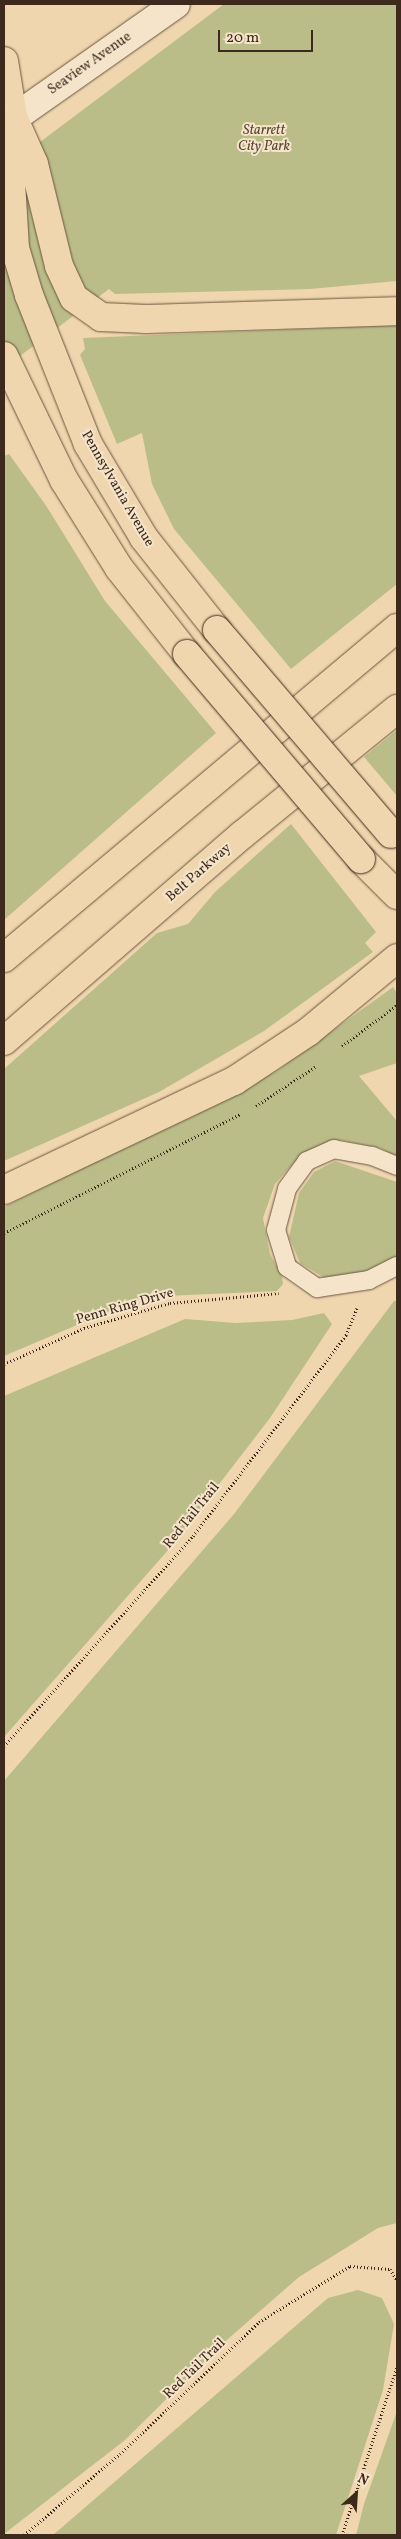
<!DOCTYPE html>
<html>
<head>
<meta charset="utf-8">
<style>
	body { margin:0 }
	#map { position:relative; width:401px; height:2539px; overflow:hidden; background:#efd6ae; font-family:Vollkorn,serif }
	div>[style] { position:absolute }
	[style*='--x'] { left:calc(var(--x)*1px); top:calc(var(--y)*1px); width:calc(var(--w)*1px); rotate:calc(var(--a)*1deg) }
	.green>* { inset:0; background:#bbbd89 }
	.path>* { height:3px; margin-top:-1.5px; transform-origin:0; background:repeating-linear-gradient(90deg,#3d2a1d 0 1px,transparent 0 3.5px) }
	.roads { filter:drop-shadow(0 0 1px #6a5541) drop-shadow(0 0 1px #6a5541) }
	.service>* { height:18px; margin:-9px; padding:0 9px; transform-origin:9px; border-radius:9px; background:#f5e4ca }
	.tertiary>* { height:28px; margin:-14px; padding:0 14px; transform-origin:14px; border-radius:14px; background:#f5e4ca }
	.primary>* { height:28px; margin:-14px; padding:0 14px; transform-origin:14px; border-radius:14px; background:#efd6ae }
	.motorway>* { height:28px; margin:-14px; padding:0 14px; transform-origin:14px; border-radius:14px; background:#efd6ae }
	.bridges { filter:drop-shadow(0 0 1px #3d2a1d) drop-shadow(0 0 1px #3d2a1d) }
	.primary-bridge>* { height:28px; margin:-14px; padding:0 14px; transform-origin:14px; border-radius:14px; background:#efd6ae }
	span { translate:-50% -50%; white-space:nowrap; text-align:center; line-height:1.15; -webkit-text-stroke:4px #f5e4ca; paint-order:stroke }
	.street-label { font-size:14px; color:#3d2a1d }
	.park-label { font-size:14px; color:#564733; font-style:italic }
	.frame { position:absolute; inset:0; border:5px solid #3d2a1d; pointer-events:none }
	.north { position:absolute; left:331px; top:2469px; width:50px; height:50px; -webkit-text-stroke:4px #f5e4ca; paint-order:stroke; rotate:26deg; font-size:14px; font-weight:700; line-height:20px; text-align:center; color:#3d2a1d }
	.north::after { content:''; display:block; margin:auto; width:18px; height:22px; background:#3d2a1d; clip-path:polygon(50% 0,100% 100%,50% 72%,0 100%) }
	.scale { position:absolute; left:218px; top:30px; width:95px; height:22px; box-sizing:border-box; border:2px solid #3d2a1d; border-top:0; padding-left:6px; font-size:15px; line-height:18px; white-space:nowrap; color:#3d2a1d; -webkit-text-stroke:4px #f5e4ca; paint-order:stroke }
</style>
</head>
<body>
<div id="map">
	<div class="green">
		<i style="clip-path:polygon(224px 4px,397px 4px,397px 281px,310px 289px,115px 294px,109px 289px,4px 368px,4px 169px)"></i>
		<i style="clip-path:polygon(397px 325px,397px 584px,291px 669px,174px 529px,152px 484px,142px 433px,117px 444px,80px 355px,85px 349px,83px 338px)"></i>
		<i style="clip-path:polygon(9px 454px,47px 507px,105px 601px,216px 733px,4px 920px,4px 456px)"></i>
		<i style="clip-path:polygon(397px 730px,397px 796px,364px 757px)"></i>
		<i style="clip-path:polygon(291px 824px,376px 932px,365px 943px,373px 952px,264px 1031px,159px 1092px,4px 1161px,4px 1069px,157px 933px,188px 924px,215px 892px)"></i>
		<i style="clip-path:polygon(393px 987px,397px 993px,397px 1063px,359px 1076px,397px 1121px,397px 1157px,380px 1148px,340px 1140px,301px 1155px,275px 1184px,263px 1218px,270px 1254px,282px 1276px,283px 1284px,277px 1291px,143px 1297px,4px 1356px,4px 1207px,277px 1071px)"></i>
		<i style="clip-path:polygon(335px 1161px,397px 1182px,397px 1260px,370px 1273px,331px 1282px,300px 1263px,289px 1237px,299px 1193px,314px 1172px)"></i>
		<i style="clip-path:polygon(394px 1301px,397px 1301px,397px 2223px,378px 2228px,299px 2277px,220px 2346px,125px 2440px,4px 2534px,4px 1781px,234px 1514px)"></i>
		<i style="clip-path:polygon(324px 1313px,332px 1324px,270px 1418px,169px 1549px,4px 1737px,4px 1396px,185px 1319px,235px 1323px,292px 1320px)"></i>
		<i style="clip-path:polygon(358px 2290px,382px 2298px,394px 2324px,383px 2390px,336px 2535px,53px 2535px,328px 2298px)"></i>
		<i style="clip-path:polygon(397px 2411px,397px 2535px,356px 2535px,364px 2504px)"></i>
	</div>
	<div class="path">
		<i style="--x:342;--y:1046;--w:69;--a:-36.7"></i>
		<i style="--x:256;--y:1106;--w:71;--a:-33.5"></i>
		<i style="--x:4;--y:1233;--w:265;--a:-26.7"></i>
		<i style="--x:4;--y:1364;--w:88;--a:-24.2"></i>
		<i style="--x:84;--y:1328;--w:90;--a:-16.2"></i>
		<i style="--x:170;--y:1303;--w:109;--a:-5.2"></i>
		<i style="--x:4;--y:1746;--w:283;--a:-48"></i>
		<i style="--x:193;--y:1536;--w:253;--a:-52.7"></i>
		<i style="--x:346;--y:1335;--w:29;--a:-68"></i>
		<i style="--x:24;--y:2535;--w:126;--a:-40.2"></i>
		<i style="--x:120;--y:2454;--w:192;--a:-43.5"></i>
		<i style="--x:259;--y:2322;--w:107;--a:-31.6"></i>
		<i style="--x:350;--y:2266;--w:40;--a:4.3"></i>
		<i style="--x:390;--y:2269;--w:13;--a:58"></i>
		<i style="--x:342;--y:2535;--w:177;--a:-71.9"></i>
	</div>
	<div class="roads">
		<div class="service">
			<i style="--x:397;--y:1166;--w:27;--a:-158"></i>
			<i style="--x:372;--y:1156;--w:39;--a:-170"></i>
			<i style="--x:334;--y:1149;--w:30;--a:156"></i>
			<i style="--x:307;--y:1161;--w:34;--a:126"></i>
			<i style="--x:287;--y:1189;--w:42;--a:105"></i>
			<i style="--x:276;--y:1230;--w:39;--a:73"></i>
			<i style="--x:287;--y:1267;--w:37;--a:35"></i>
			<i style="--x:317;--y:1288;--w:53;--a:-8.7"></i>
			<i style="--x:369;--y:1280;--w:31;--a:-27"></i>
		</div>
		<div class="tertiary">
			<i style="--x:4;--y:125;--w:210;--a:-35.1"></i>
		</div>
		<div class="primary">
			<i style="--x:4;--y:61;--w:57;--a:80.9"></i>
			<i style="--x:13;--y:117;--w:65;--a:91.8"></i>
			<i style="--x:11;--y:182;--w:66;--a:86.5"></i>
			<i style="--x:15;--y:248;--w:49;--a:73.4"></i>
			<i style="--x:29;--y:295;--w:160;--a:68.4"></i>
			<i style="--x:88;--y:444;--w:109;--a:59.2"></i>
			<i style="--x:144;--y:538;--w:117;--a:51.6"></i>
			<i style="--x:4;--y:356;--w:138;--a:64.2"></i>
			<i style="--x:64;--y:480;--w:104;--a:58"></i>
			<i style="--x:119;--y:568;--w:110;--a:51.7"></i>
			<i style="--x:361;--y:859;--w:51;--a:45"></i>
		</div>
		<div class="motorway">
			<i style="--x:13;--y:117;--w:51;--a:65.9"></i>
			<i style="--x:34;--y:164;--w:105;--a:76.2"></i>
			<i style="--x:59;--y:266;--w:35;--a:65"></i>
			<i style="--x:74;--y:298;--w:33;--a:35"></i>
			<i style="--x:101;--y:317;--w:45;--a:2.5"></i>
			<i style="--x:146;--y:319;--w:251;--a:-1.8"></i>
			<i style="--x:4;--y:958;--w:513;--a:-40.02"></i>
			<i style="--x:4;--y:1041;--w:315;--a:-40.9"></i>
			<i style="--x:242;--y:835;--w:200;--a:-39.1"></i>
			<i style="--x:4;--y:1190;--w:255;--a:-25.4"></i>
			<i style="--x:234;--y:1081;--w:89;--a:-33.5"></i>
			<i style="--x:308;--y:1032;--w:116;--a:-39.7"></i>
		</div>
	</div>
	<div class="bridges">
		<div class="primary-bridge">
			<i style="--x:217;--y:630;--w:268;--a:49.5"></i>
			<i style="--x:187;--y:654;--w:269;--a:49.7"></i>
		</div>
	</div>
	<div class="street-label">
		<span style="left:90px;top:64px;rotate:-35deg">Seaview Avenue</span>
		<span style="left:117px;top:489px;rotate:60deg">Pennsylvania Avenue</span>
		<span style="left:199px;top:873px;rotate:-41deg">Belt Parkway</span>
		<span style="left:125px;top:1307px;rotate:-16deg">Penn Ring Drive</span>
		<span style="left:192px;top:1516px;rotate:-51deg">Red Tail Trail</span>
		<span style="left:195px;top:2369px;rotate:-44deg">Red Tail Trail</span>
	</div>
	<div class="park-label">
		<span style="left:264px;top:139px">Starrett<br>City Park</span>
	</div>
	<div class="frame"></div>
	<div class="north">N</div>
	<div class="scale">20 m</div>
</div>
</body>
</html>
